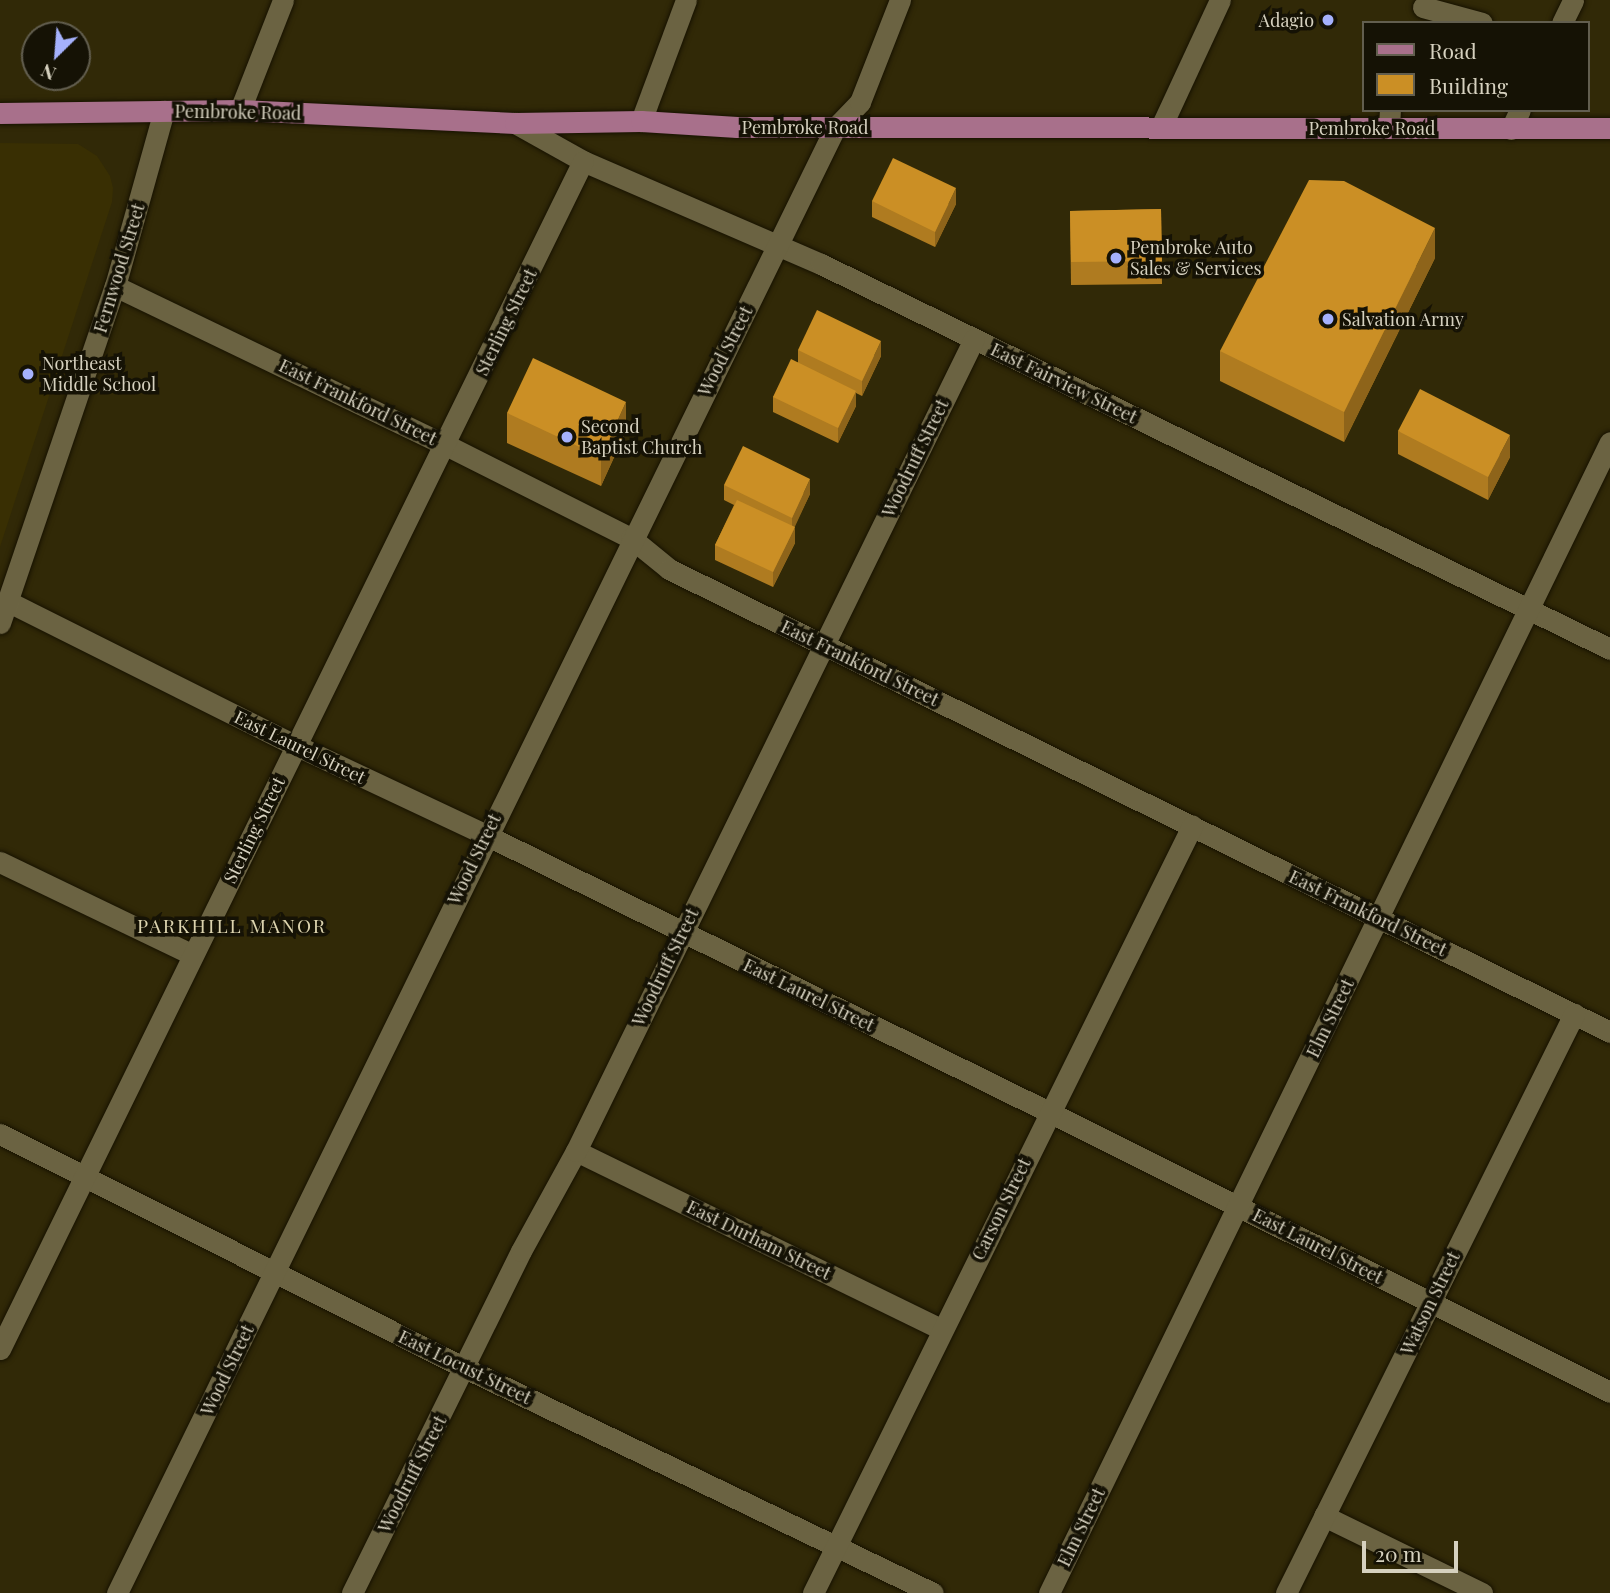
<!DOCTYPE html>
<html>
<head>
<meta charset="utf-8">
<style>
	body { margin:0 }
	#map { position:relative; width:1610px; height:1593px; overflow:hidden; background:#312907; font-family:"Playfair Display",serif }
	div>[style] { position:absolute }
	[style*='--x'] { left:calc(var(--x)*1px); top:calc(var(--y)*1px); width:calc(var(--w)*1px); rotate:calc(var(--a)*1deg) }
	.built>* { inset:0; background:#392f03 }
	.roads { filter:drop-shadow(0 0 2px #171200) drop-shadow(0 0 2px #171200) }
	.minor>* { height:21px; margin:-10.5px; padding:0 10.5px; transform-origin:10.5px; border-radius:10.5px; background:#6b6342 }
	.major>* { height:21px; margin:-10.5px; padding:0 10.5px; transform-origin:10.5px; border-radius:10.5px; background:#a8708b }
	.wall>* { inset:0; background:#af7b20 }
	.shaded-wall>* { inset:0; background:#8e641a }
	.building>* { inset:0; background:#cb8f25 }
	.dots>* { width:19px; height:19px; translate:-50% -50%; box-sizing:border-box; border:4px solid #151205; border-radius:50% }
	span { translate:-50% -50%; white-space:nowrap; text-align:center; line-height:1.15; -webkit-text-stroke:7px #151205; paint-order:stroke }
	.poi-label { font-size:18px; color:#d6d1bf }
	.right { translate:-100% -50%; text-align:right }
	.left { translate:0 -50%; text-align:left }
	.street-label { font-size:18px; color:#d6d1bf }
	.neighbourhood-label { font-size:19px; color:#dcd3ae; letter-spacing:2px }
	.legend { position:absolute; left:1362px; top:21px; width:228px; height:91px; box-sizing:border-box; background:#151205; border:2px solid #625e4f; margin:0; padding:9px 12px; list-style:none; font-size:21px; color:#d6d1bf }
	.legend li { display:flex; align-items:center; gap:14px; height:35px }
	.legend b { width:35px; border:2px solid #625e4f }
	.north { position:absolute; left:21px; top:21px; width:70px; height:70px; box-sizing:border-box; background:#151205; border:2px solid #625e4f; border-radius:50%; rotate:205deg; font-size:19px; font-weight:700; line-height:28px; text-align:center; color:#d6d1bf }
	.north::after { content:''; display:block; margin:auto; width:24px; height:32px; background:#a5b1fc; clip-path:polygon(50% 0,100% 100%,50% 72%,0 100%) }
	.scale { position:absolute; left:1362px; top:1541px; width:96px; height:32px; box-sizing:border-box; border:4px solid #d6d1bf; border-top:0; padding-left:9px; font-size:21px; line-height:24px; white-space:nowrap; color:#d6d1bf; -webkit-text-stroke:5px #151205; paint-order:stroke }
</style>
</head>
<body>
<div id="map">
	<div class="built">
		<i style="clip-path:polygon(0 143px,78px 144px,97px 156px,110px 176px,113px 188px,112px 202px,0 547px)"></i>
	</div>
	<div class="roads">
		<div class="minor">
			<i style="--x:1423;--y:7;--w:61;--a:15.2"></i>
			<i style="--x:1562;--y:23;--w:25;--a:-64"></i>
			<i style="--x:240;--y:110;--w:118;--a:-68.6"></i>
			<i style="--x:641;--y:121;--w:129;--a:-69.6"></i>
			<i style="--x:515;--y:123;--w:78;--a:29.2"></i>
			<i style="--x:583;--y:161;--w:259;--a:23.4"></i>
			<i style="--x:821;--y:264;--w:878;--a:26.01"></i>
			<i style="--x:1161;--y:127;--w:140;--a:-65.1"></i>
			<i style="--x:1389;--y:128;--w:18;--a:-87"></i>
			<i style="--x:1511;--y:129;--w:21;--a:-65"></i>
			<i style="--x:115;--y:286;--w:367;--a:25.7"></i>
			<i style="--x:446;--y:445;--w:207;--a:26.7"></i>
			<i style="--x:631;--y:538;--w:49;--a:39.2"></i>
			<i style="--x:669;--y:569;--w:1049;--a:26.2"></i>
			<i style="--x:7;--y:601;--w:322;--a:26.6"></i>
			<i style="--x:295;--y:745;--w:211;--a:25.2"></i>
			<i style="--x:486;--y:835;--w:627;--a:26.2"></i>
			<i style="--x:1049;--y:1112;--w:627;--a:26.52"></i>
			<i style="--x:0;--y:623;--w:356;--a:-71.2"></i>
			<i style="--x:115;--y:286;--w:182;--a:-74.4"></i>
			<i style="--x:0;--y:862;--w:214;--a:25.7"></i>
			<i style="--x:0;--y:1134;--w:521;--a:26.71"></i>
			<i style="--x:465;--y:1368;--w:519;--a:25.68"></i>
			<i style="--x:576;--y:1151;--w:406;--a:26"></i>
			<i style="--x:0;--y:1349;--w:1323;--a:-63.86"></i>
			<i style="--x:1324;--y:1516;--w:176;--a:26"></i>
			<i style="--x:117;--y:1593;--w:1631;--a:-63.89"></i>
			<i style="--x:835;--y:128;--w:36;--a:-46"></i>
			<i style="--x:860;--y:102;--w:110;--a:-68.6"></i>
			<i style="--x:352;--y:1593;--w:381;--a:-63.7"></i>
			<i style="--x:521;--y:1251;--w:114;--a:-61.2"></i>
			<i style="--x:576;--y:1151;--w:904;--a:-63.89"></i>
			<i style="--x:813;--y:1593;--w:856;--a:-63.7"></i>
			<i style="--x:1049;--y:1593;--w:1280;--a:-64.02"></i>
			<i style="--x:1286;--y:1593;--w:647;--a:-63.55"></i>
		</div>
		<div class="major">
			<i style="--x:0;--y:113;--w:240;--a:-0.7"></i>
			<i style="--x:240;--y:110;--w:275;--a:2.7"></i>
			<i style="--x:515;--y:123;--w:126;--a:-0.9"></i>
			<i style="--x:641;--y:121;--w:96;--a:3.6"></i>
			<i style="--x:737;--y:127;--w:873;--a:0.07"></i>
		</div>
	</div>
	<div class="wall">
		<i style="clip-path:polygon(872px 201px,956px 204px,935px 247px,872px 217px)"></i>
		<i style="clip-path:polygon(1161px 209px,1162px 284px,1071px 285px,1070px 211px)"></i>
		<i style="clip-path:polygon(1435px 258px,1344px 442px,1220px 381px,1220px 351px)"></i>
		<i style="clip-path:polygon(798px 350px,881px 356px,862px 396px,856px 393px,856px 406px,838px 443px,773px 412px,773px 397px,798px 362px)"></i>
		<i style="clip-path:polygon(507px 413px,626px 431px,601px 486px,507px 443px)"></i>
		<i style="clip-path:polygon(1398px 431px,1510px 457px,1488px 500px,1398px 454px)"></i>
		<i style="clip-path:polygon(724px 485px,810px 494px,794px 527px,795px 543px,773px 587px,715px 560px,715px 545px,734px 505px,724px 500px)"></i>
	</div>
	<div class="shaded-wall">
		<i style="clip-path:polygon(956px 188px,956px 204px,935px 247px,935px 232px)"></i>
		<i style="clip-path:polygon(1435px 228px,1435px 258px,1344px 442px,1344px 412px)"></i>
		<i style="clip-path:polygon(881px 341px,881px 356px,862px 396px,862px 381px)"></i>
		<i style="clip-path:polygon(856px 391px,856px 406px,838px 443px,838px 428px)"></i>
		<i style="clip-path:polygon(626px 402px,626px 431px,601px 486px,601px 457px)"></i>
		<i style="clip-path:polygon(1510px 435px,1510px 457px,1488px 500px,1488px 477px)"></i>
		<i style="clip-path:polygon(810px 479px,810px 494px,792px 533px,792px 518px)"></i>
		<i style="clip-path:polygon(795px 527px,795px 543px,773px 587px,773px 572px)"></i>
	</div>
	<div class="building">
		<i style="clip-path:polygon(893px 158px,956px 188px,935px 232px,872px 201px)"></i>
		<i style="clip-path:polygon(1309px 180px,1344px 181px,1435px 228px,1344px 412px,1220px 351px)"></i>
		<i style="clip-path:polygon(1161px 209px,1162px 261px,1071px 262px,1070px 211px)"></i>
		<i style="clip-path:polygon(817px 310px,881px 341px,862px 381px,798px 350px)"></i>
		<i style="clip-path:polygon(533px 358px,626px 402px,601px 457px,507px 413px)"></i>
		<i style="clip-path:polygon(791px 359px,856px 391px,838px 428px,773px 397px)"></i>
		<i style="clip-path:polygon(1420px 389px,1510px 435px,1488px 477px,1398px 431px)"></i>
		<i style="clip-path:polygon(743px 446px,810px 479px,792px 518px,724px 485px)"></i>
		<i style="clip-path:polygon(737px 500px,795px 527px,773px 572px,715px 545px)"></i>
	</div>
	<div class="dots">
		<i style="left:1328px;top:20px;background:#a5b1fc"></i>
		<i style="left:1116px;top:258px;background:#a5b1fc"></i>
		<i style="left:1328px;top:319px;background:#a5b1fc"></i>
		<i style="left:28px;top:374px;background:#a5b1fc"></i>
		<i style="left:567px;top:437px;background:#a5b1fc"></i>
	</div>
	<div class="poi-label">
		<span class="right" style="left:1314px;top:20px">Adagio</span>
		<span class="left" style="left:1130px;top:258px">Pembroke Auto<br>Sales &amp; Services</span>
		<span class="left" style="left:1342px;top:319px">Salvation Army</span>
		<span class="left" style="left:42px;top:374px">Northeast<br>Middle School</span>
		<span class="left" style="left:581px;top:437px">Second<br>Baptist Church</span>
	</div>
	<div class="street-label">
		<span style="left:238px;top:112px;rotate:1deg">Pembroke Road</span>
		<span style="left:805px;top:127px">Pembroke Road</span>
		<span style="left:1372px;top:128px">Pembroke Road</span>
		<span style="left:119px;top:268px;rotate:-73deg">Fernwood Street</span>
		<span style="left:506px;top:322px;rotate:-64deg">Sterling Street</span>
		<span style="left:725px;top:351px;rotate:-63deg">Wood Street</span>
		<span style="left:1064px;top:383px;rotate:26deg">East Fairview Street</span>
		<span style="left:358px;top:402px;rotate:26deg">East Frankford Street</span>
		<span style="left:915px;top:458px;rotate:-64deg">Woodruff Street</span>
		<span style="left:860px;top:663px;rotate:26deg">East Frankford Street</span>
		<span style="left:300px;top:747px;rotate:26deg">East Laurel Street</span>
		<span style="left:254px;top:830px;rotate:-64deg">Sterling Street</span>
		<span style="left:474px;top:859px;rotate:-64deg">Wood Street</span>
		<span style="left:1368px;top:913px;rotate:26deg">East Frankford Street</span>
		<span style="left:665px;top:967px;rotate:-64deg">Woodruff Street</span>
		<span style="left:809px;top:995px;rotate:26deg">East Laurel Street</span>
		<span style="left:1330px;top:1018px;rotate:-64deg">Elm Street</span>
		<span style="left:1001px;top:1209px;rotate:-64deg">Carson Street</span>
		<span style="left:759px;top:1240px;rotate:26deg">East Durham Street</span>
		<span style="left:1318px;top:1246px;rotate:27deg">East Laurel Street</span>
		<span style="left:1430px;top:1303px;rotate:-64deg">Watson Street</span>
		<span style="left:465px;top:1367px;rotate:26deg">East Locust Street</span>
		<span style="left:227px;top:1370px;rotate:-64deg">Wood Street</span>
		<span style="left:412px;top:1474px;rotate:-63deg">Woodruff Street</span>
		<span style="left:1081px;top:1527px;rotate:-64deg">Elm Street</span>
	</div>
	<div class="neighbourhood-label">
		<span style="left:232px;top:926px">PARKHILL MANOR</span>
	</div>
	<ul class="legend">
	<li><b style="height:9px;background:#a8708b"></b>Road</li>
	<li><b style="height:19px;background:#cb8f25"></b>Building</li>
	</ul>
	<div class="north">N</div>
	<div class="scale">20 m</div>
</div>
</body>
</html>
